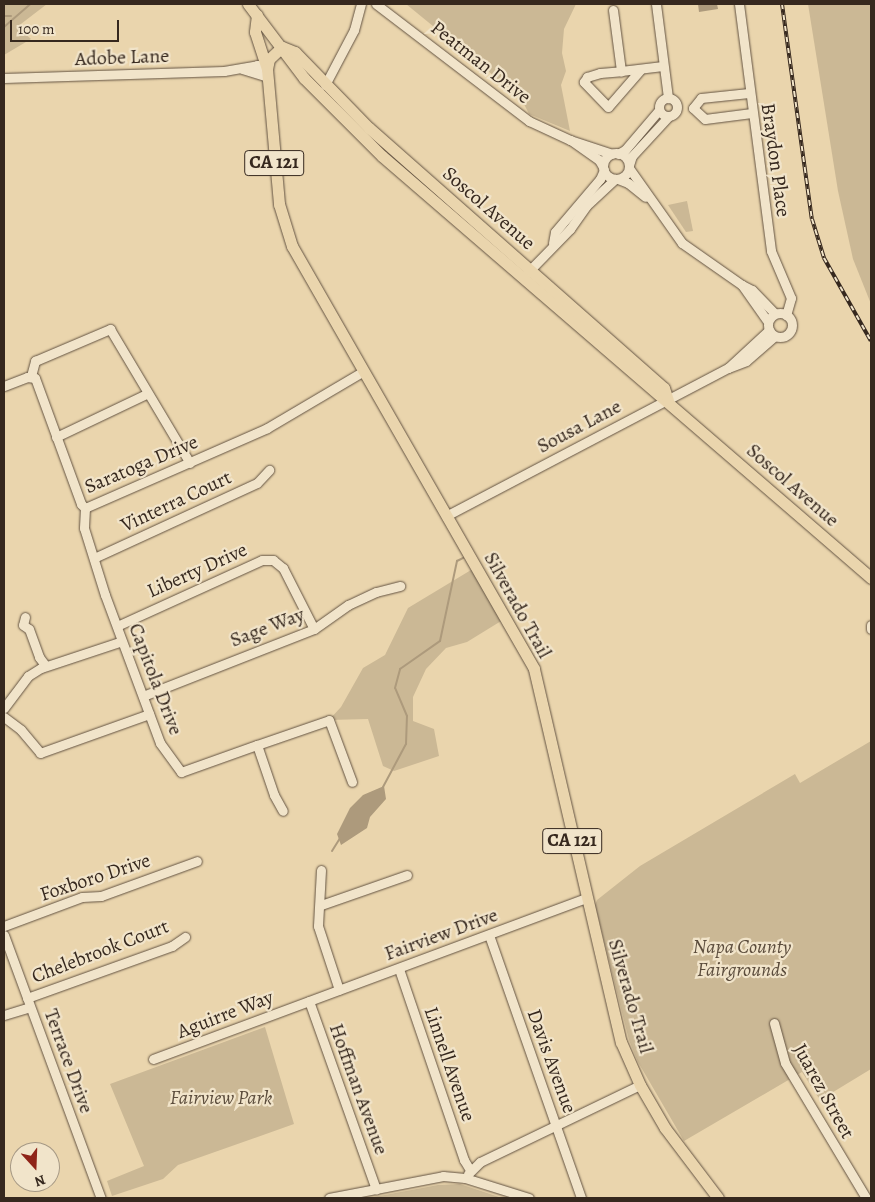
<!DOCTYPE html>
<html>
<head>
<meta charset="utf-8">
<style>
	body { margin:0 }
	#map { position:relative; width:875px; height:1202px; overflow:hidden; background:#ead5ad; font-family:Alegreya,serif }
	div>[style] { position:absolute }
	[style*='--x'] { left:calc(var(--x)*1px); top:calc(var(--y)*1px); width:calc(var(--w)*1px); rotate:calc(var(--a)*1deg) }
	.green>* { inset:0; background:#cbb895 }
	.water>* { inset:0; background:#ad9a7c }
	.stream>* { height:2px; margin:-1px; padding:0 1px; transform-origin:1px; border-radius:1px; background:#ad9a7c }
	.roads { filter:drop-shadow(0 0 1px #635342) drop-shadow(0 0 1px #635342) }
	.minor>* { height:9px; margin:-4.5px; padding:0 4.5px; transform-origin:4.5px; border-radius:4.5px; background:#f1e4ca }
	.minor>.ring { margin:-4.5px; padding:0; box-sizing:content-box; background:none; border:9px solid #f1e4ca; border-radius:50% }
	.major>* { height:11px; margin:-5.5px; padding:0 5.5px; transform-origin:5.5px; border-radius:5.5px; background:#ead5ad }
	.rail>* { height:4px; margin-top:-2px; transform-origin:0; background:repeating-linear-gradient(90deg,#f1e4ca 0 5.5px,#36281e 0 11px); box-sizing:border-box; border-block:1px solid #36281e }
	span { translate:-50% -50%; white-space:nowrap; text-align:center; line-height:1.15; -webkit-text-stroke:4.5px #f1e4ca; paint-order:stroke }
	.shield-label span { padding:1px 4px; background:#f1e4ca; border:1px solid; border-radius:4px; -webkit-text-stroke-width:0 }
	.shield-label { font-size:19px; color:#36281e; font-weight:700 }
	.street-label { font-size:20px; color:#36281e }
	.park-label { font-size:20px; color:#5b4c3c; font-style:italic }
	.frame { position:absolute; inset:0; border:5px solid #36281e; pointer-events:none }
	.north { position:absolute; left:10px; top:1142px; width:50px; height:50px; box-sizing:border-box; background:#f1e4ca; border:1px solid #a69985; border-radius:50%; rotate:160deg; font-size:14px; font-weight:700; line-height:20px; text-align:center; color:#36281e }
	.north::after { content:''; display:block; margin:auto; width:18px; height:22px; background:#8f2418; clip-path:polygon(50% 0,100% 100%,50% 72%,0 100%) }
	.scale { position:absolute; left:10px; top:20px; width:109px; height:22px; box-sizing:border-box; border:2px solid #36281e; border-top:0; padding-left:6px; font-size:15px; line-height:18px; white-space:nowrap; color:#36281e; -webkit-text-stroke:4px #f1e4ca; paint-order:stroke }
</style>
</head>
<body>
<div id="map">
	<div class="green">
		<i style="clip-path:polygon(4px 4px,47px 4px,17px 27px,31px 39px,4px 55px)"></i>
		<i style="clip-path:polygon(406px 4px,576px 4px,564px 29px,562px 53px,566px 71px,561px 85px,570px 131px,529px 114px,521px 98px)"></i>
		<i style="clip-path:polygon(808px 4px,871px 4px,871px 304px,853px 259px,838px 191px)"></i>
		<i style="clip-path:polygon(687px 201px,693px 231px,686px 232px,668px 205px)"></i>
		<i style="clip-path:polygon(476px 567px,506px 618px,467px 642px,446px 648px,426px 669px,413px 697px,413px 721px,434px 729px,439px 756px,394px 771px,383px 766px,368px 719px,329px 720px,341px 707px,363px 668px,385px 655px,408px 608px)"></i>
		<i style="clip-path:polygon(871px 741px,871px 1069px,820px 1100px,802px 1072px,684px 1141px,638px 1062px,629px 1040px,595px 905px,597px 900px,640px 866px,795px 774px,800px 783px)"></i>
		<i style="clip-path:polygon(265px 1027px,294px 1124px,178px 1165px,163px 1179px,112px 1196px,107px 1181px,144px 1166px,110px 1084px)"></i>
		<i style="clip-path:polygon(460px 1184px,502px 1198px,369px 1198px,438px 1185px)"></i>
	</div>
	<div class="water">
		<i style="clip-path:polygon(698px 4px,717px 4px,718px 9px,699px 12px)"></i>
		<i style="clip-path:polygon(384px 786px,386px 799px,370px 817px,367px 828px,341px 845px,337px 834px,350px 808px,363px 795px)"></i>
	</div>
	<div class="stream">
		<i style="--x:4;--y:16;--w:7;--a:0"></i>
		<i style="--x:4;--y:27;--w:35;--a:-41"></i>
		<i style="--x:383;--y:787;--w:49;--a:-61.9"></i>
		<i style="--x:406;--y:744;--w:28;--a:-88"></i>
		<i style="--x:407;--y:716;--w:30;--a:-113"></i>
		<i style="--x:395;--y:688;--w:20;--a:-75"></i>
		<i style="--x:400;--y:669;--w:49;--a:-35"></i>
		<i style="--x:440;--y:641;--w:82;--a:-78"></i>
		<i style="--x:457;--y:561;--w:7;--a:-27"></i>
		<i style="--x:332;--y:851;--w:15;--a:-58"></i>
	</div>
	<div class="roads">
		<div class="minor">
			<i style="--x:376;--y:4;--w:193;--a:37.4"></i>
			<i style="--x:529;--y:121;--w:45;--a:24.9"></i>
			<i style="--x:656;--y:4;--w:95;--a:82.7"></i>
			<i style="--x:739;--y:4;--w:249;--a:82.6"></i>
			<i style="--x:771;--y:251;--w:51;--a:66.9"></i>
			<i style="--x:791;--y:298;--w:18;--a:106"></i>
			<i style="--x:613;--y:10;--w:62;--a:82.5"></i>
			<i style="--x:242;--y:69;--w:27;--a:17"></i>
			<i style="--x:641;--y:69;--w:50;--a:131"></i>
			<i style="--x:608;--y:107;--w:35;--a:-134"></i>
			<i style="--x:584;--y:82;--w:6;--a:-59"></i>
			<i style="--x:587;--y:77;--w:14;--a:-17"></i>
			<i style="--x:600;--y:73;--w:21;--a:-5"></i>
			<i style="--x:621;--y:71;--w:42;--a:-6.8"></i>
			<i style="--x:4;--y:78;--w:220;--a:-1.8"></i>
			<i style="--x:224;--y:71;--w:34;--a:-10"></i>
			<i style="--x:257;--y:65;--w:11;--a:22"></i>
			<i style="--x:325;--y:85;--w:62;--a:-62.2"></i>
			<i style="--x:354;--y:30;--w:27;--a:-75"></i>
			<i class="ring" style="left:659px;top:98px;width:9px;height:9px"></i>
			<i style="--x:693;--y:108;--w:16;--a:43"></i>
			<i style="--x:705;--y:119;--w:47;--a:-7.3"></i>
			<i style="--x:693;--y:108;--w:13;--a:-51"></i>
			<i style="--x:701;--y:98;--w:48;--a:-5.9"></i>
			<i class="ring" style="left:603px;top:153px;width:17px;height:17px"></i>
			<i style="--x:618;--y:154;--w:8;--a:-30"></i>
			<i style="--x:625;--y:150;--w:52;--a:-49.6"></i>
			<i style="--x:629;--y:165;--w:9;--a:-72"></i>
			<i style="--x:632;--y:156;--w:53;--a:-47.3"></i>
			<i style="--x:603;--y:167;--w:8;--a:-120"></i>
			<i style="--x:599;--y:160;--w:35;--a:-145"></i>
			<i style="--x:570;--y:140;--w:44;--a:18.4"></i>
			<i style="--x:629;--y:168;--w:92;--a:54.8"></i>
			<i style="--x:682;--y:243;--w:73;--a:35"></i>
			<i style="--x:618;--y:179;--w:11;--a:22"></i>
			<i style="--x:628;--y:183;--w:22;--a:39"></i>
			<i style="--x:553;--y:243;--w:11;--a:-80"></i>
			<i style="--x:555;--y:232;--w:70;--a:-49.7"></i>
			<i style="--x:600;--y:179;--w:10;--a:-66"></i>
			<i style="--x:527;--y:273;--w:62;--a:-45.7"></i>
			<i style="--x:570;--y:229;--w:28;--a:-55"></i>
			<i style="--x:586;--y:206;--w:40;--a:-43"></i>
			<i class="ring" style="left:768px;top:313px;width:15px;height:15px"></i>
			<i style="--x:768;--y:322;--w:45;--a:-125.1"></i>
			<i style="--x:742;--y:285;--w:11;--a:27"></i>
			<i style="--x:752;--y:290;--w:33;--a:46"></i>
			<i style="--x:769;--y:330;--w:56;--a:137.2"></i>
			<i style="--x:728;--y:368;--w:19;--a:-21"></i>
			<i style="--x:746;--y:361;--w:38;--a:-41"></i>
			<i style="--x:31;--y:376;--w:16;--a:-75"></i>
			<i style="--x:35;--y:361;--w:82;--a:-23.1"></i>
			<i style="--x:110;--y:329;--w:156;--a:59.2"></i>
			<i style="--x:4;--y:386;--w:25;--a:-21"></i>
			<i style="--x:27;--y:377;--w:8;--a:7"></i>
			<i style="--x:35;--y:378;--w:134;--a:69.9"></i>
			<i style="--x:81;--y:504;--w:6;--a:45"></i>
			<i style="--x:85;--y:508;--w:199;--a:-23.7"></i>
			<i style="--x:267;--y:428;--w:110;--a:-30.5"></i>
			<i style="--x:56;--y:437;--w:100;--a:-25.5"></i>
			<i style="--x:85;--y:508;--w:20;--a:93"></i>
			<i style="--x:84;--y:528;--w:70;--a:72.6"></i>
			<i style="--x:105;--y:595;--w:158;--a:69.6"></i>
			<i style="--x:160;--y:743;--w:36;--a:54"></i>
			<i style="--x:181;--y:772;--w:81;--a:-19.6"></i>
			<i style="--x:257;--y:745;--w:53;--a:71.2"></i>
			<i style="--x:274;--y:795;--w:18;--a:61"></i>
			<i style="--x:446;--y:516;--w:318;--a:-27.7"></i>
			<i style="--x:94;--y:558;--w:179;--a:-24.7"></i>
			<i style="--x:257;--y:483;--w:18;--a:-47"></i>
			<i style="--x:25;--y:617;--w:8;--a:104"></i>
			<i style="--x:23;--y:625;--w:7;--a:34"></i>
			<i style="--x:29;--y:629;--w:30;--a:70"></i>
			<i style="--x:39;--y:657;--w:10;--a:53"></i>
			<i style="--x:871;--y:625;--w:4;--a:90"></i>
			<i style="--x:117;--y:626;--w:159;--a:-24.5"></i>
			<i style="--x:262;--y:560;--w:11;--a:0"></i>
			<i style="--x:273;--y:560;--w:13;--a:39"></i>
			<i style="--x:283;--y:568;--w:68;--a:63.1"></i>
			<i style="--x:143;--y:696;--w:184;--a:-21.4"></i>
			<i style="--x:314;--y:629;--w:42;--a:-35.2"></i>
			<i style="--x:348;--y:605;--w:31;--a:-25"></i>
			<i style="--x:376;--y:592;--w:25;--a:-14"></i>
			<i style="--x:4;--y:708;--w:40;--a:-53"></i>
			<i style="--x:28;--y:676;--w:15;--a:-32"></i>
			<i style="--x:41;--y:668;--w:85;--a:-18.4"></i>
			<i style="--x:4;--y:717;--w:21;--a:37"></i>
			<i style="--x:21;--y:730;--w:30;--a:50"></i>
			<i style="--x:40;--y:753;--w:116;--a:-19.7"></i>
			<i style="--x:257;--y:745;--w:76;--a:-19.1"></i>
			<i style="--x:329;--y:720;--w:66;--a:69.6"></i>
			<i style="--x:321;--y:870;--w:56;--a:93.1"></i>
			<i style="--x:318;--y:926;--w:67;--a:71.8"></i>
			<i style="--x:321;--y:905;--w:91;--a:-19.2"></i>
			<i style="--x:4;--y:926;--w:83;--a:-20.4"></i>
			<i style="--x:82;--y:897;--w:19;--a:-3"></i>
			<i style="--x:101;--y:896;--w:102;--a:-20"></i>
			<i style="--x:4;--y:935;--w:280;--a:69.8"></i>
			<i style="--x:489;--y:935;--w:279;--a:70.7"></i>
			<i style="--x:399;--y:969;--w:202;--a:71.2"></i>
			<i style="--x:464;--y:1160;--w:12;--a:59"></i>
			<i style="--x:27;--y:998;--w:154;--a:-19.7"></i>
			<i style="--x:172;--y:946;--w:16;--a:-35"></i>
			<i style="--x:309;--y:1001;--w:200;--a:70.4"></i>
			<i style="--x:4;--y:1015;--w:27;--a:-17"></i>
			<i style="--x:774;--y:1023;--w:41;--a:74.6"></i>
			<i style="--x:785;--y:1063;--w:157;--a:59"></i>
			<i style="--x:153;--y:1059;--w:462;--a:-20.4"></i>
			<i style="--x:468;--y:1174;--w:17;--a:-45"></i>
			<i style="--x:480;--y:1162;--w:178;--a:-25.7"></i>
			<i style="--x:329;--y:1198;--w:116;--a:-10.9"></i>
			<i style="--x:443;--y:1176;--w:22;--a:5"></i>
			<i style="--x:465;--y:1178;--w:67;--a:17.4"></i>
		</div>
		<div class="major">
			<i style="--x:248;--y:4;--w:93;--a:52.9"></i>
			<i style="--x:304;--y:78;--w:110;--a:45"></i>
			<i style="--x:382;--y:156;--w:646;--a:40.79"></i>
			<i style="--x:257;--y:15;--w:17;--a:97"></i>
			<i style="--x:255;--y:32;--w:39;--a:72"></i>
			<i style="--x:282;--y:47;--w:18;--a:137"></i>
			<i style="--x:269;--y:59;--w:10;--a:101"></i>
			<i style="--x:267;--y:69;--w:136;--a:84.9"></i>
			<i style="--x:279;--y:204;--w:44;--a:72.8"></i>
			<i style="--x:292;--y:246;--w:487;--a:60.2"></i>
			<i style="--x:534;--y:669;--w:383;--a:76.9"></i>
			<i style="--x:621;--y:1042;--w:47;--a:66.2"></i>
			<i style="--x:640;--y:1085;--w:50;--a:59.8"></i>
			<i style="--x:665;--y:1128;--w:88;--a:52.9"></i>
			<i style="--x:282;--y:47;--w:14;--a:21"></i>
			<i style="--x:295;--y:52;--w:106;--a:45.8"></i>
			<i style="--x:369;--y:128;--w:393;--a:41.4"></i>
			<i style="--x:664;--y:388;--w:13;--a:72"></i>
		</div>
	</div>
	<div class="rail">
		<i style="--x:782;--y:4;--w:217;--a:82.1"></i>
		<i style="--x:812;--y:219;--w:41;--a:72.9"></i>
		<i style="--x:824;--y:258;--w:95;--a:60.5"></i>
	</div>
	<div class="shield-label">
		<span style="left:274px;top:163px">CA 121</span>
		<span style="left:572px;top:841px">CA 121</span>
	</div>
	<div class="street-label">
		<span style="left:122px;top:57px;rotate:-2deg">Adobe Lane</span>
		<span style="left:481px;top:62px;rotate:38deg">Peatman Drive</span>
		<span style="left:776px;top:160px;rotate:82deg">Braydon Place</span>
		<span style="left:489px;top:208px;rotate:41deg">Soscol Avenue</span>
		<span style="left:579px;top:426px;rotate:-28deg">Sousa Lane</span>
		<span style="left:141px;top:464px;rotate:-23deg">Saratoga Drive</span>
		<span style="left:793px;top:485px;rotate:41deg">Soscol Avenue</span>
		<span style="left:176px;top:501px;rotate:-25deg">Vinterra Court</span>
		<span style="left:197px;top:570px;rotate:-24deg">Liberty Drive</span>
		<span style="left:518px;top:605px;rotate:61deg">Silverado Trail</span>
		<span style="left:267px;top:627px;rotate:-21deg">Sage Way</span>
		<span style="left:156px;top:679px;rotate:69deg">Capitola Drive</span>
		<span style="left:95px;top:877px;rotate:-18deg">Foxboro Drive</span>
		<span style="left:441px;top:934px;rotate:-20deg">Fairview Drive</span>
		<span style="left:100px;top:951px;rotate:-21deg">Chelebrook Court</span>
		<span style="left:631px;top:996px;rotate:74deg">Silverado Trail</span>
		<span style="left:225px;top:1014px;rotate:-21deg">Aguirre Way</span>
		<span style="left:69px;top:1061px;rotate:70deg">Terrace Drive</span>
		<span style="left:552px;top:1061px;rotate:70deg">Davis Avenue</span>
		<span style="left:450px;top:1064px;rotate:71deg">Linnell Avenue</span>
		<span style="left:359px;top:1089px;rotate:70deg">Hoffman Avenue</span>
		<span style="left:824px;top:1091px;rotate:61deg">Juarez Street</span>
	</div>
	<div class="park-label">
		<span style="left:742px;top:958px">Napa County<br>Fairgrounds</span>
		<span style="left:221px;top:1097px">Fairview Park</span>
	</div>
	<div class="frame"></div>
	<div class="north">N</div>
	<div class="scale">100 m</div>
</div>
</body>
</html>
